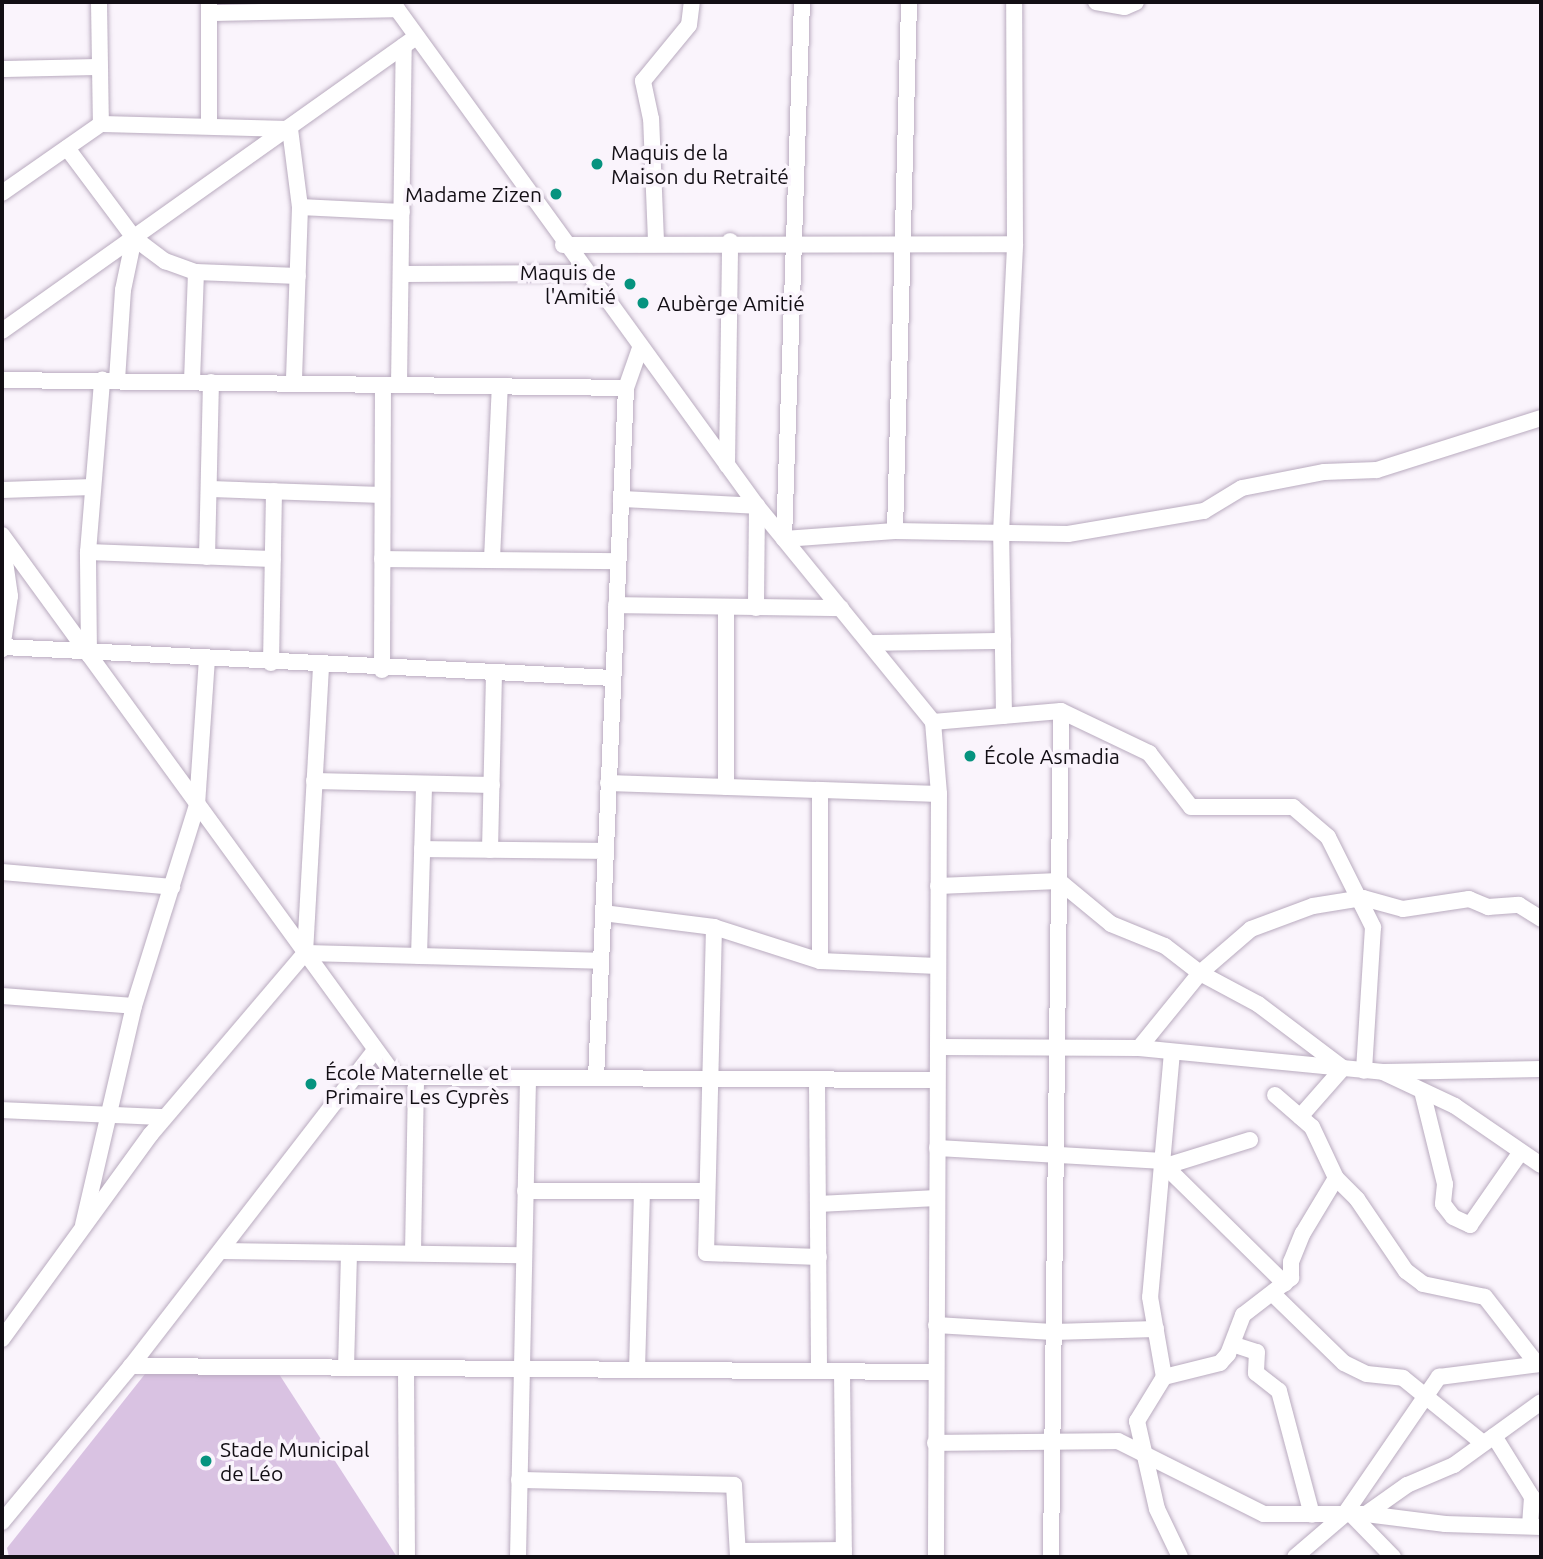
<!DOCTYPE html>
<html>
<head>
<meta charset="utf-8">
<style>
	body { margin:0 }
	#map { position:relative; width:1543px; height:1559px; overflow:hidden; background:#faf4fc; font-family:Ubuntu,sans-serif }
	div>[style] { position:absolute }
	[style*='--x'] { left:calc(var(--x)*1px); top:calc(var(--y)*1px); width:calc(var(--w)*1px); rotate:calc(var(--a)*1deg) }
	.green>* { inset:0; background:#d9c2e2 }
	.roads { filter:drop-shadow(0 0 2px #b9abbf) drop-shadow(0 0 2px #b9abbf) }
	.minor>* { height:16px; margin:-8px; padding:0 8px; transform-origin:8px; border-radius:8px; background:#fff }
	.dots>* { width:19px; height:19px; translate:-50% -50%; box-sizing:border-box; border:4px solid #faf4fc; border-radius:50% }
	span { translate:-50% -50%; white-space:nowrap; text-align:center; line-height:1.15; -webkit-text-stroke:7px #faf4fc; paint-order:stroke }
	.poi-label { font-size:21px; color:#120e14 }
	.left { translate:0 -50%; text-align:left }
	.right { translate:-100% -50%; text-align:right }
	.frame { position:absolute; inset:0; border:4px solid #120e14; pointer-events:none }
</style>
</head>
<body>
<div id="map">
	<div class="green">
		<i style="clip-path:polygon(145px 1374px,279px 1374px,397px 1557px,9px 1557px,7px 1548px)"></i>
	</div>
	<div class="roads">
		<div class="minor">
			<i style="--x:99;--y:2;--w:122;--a:89.1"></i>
			<i style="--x:392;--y:2;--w:622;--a:54.09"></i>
			<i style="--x:757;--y:506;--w:279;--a:50.8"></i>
			<i style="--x:933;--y:722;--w:72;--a:85.2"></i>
			<i style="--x:939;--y:794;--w:763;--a:90.23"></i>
			<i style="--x:802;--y:2;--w:537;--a:91.92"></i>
			<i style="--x:784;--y:539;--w:111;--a:-4.1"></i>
			<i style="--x:895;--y:531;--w:173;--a:1"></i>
			<i style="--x:1068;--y:534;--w:138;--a:-9.6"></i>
			<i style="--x:1204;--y:511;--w:44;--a:-31.2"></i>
			<i style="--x:1242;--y:488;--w:84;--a:-11"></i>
			<i style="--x:1324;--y:472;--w:53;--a:-2.2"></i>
			<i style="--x:1377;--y:470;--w:172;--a:-17.6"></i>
			<i style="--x:1096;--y:2;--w:29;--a:10"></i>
			<i style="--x:1125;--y:7;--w:12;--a:-24"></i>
			<i style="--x:210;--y:13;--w:187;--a:-1.2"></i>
			<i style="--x:2;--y:69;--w:98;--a:-1.2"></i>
			<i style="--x:209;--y:123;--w:121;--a:-90"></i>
			<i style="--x:67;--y:148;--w:112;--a:53.3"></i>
			<i style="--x:134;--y:238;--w:39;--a:37"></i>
			<i style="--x:165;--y:261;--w:33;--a:20"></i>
			<i style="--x:196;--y:272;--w:102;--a:2.2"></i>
			<i style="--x:2;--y:193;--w:121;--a:-34.9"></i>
			<i style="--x:101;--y:124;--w:189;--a:1.5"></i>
			<i style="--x:290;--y:129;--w:79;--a:82.7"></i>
			<i style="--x:300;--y:207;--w:176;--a:92"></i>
			<i style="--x:300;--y:207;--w:102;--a:2.8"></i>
			<i style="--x:656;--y:241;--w:122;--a:-92.3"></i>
			<i style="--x:651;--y:119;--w:39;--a:-102"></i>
			<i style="--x:643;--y:81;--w:72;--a:-50.6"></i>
			<i style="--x:689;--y:25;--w:23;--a:-83"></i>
			<i style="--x:563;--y:245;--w:452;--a:-0.1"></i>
			<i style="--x:403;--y:274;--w:180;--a:-0.3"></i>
			<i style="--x:2;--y:331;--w:508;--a:-35.38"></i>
			<i style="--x:2;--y:380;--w:624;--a:0.73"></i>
			<i style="--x:117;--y:380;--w:90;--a:-86.2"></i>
			<i style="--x:123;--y:290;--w:53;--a:-78.1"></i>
			<i style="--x:192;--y:381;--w:109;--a:-87.9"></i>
			<i style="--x:399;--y:385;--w:339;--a:-89.2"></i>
			<i style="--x:727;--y:465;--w:224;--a:-89.2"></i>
			<i style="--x:211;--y:489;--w:171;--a:2"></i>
			<i style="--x:2;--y:490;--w:91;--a:-1.9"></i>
			<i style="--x:621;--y:499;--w:136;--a:2.9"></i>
			<i style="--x:757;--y:506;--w:102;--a:90.6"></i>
			<i style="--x:895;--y:531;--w:529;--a:-88.48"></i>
			<i style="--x:2;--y:535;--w:670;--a:53.99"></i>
			<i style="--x:2;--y:541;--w:56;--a:81.7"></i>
			<i style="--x:10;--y:596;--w:54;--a:98.6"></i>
			<i style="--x:88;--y:552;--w:185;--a:2.2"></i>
			<i style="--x:207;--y:557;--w:175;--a:-88.7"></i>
			<i style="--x:382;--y:559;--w:236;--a:0.5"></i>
			<i style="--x:492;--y:559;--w:173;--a:-87.4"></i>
			<i style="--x:616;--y:605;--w:225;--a:0.8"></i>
			<i style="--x:870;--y:643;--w:133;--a:-0.9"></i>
			<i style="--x:3;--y:647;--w:611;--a:2.91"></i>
			<i style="--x:89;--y:655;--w:103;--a:-90.6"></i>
			<i style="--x:88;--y:552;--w:173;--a:-85.3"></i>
			<i style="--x:271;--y:663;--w:172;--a:-89"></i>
			<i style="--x:382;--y:670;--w:285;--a:-89.8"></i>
			<i style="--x:1004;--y:716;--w:183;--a:-90.9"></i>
			<i style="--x:1001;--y:533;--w:289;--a:-87.2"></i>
			<i style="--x:1015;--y:244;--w:242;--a:-90.2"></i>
			<i style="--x:933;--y:722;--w:128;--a:-4.9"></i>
			<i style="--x:1061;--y:711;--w:98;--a:25.5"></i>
			<i style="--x:1149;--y:753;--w:68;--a:52.1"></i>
			<i style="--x:1191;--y:807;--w:102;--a:0"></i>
			<i style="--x:1293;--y:807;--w:46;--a:40.6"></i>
			<i style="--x:1328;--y:837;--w:101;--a:63.4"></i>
			<i style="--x:1373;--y:927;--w:144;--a:93.6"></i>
			<i style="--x:314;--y:781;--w:178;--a:1.3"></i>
			<i style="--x:608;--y:783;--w:331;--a:1.9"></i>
			<i style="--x:726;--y:787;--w:180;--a:-90"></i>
			<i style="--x:820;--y:790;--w:171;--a:90"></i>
			<i style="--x:422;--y:849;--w:183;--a:0.6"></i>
			<i style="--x:490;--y:850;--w:177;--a:-88.7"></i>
			<i style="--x:2;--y:872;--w:171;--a:5"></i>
			<i style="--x:938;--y:886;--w:121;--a:-2.4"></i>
			<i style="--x:1059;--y:881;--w:67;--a:39.6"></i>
			<i style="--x:1111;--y:924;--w:58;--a:22.2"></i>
			<i style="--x:1165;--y:946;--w:44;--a:37.6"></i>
			<i style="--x:1200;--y:973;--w:66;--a:28.1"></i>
			<i style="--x:1258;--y:1004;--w:106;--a:37"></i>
			<i style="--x:1343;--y:1068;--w:65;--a:131.3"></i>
			<i style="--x:603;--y:913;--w:112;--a:7.2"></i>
			<i style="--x:714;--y:927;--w:111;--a:17.8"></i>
			<i style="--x:820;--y:961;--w:118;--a:2.4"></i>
			<i style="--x:714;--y:927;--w:326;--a:91.4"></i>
			<i style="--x:706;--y:1253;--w:113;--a:2"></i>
			<i style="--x:305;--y:953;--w:296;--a:1.5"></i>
			<i style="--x:419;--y:956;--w:171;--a:-88.3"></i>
			<i style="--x:2;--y:996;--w:132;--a:4.3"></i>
			<i style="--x:938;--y:1047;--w:201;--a:0.3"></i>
			<i style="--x:1139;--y:1048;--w:245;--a:5.6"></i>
			<i style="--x:1383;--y:1072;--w:158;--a:-1.1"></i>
			<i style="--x:1139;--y:1048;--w:97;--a:-50.9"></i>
			<i style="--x:1200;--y:973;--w:67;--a:-40.8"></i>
			<i style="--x:1251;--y:929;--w:66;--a:-20.4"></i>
			<i style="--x:1313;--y:906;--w:51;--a:-9.1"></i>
			<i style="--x:1363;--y:898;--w:41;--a:15.4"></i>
			<i style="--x:1403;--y:909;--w:67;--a:-8.6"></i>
			<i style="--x:1469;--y:899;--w:21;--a:23"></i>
			<i style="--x:1488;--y:907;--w:31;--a:-4"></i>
			<i style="--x:1519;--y:905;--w:26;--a:32"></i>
			<i style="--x:1172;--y:1052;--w:246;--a:95.1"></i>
			<i style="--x:1150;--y:1297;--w:81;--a:80.1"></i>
			<i style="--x:1164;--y:1377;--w:52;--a:121.5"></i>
			<i style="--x:1137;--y:1421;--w:90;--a:77.2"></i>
			<i style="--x:1157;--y:1509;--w:53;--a:64.4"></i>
			<i style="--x:1385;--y:1073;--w:77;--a:25.2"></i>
			<i style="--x:1455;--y:1106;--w:104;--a:34.5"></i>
			<i style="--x:355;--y:1077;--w:582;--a:0.3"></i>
			<i style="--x:596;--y:1078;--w:691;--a:-87.51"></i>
			<i style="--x:626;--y:388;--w:42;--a:-70.7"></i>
			<i style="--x:817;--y:1080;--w:291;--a:89.6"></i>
			<i style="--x:1275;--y:1095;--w:49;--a:40.9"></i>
			<i style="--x:1312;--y:1127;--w:56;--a:64.8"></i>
			<i style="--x:1336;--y:1178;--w:30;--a:45"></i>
			<i style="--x:1357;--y:1199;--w:87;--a:55.8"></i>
			<i style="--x:1406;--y:1271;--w:21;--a:37"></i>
			<i style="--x:1423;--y:1284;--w:63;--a:11.8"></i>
			<i style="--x:1485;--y:1297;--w:85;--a:52.2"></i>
			<i style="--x:1423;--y:1095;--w:92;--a:76.1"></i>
			<i style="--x:1445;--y:1184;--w:20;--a:96"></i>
			<i style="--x:1443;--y:1204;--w:16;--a:52"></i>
			<i style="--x:1453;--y:1217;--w:19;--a:25"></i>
			<i style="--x:1470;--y:1225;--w:88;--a:-55.2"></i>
			<i style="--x:2;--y:1110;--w:162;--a:2.5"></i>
			<i style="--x:937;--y:1148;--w:223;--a:3.3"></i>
			<i style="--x:1160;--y:1161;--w:175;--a:44.5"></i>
			<i style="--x:1166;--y:1166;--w:88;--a:-17.2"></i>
			<i style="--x:525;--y:1191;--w:182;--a:0"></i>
			<i style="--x:818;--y:1204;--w:119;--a:-2.9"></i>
			<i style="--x:83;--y:1225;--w:225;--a:-76.9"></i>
			<i style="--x:134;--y:1006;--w:211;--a:-72.6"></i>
			<i style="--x:197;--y:805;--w:145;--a:-86.1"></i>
			<i style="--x:221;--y:1251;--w:302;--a:0.8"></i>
			<i style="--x:413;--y:1253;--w:176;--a:-89"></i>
			<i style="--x:1273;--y:1294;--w:99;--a:44.2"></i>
			<i style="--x:1344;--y:1363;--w:25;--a:26"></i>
			<i style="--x:1367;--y:1374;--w:36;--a:6"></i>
			<i style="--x:1403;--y:1378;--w:103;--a:39.1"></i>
			<i style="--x:936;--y:1325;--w:117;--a:3.4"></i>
			<i style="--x:1053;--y:1332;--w:103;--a:-1.7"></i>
			<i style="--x:2;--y:1339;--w:253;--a:-54"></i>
			<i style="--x:151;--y:1134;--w:238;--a:-49.6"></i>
			<i style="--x:305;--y:953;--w:288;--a:-86.8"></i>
			<i style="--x:1235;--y:1345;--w:23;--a:18"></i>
			<i style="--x:1257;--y:1352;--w:21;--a:93"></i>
			<i style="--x:1256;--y:1373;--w:29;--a:38"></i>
			<i style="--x:1279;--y:1391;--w:128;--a:75.1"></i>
			<i style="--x:131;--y:1366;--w:805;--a:0.43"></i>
			<i style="--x:346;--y:1368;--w:115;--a:-88.5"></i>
			<i style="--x:406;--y:1368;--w:189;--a:89.7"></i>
			<i style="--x:637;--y:1370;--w:179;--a:-88.4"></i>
			<i style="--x:842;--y:1371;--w:186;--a:89.4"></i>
			<i style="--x:1164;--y:1377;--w:58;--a:-14"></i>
			<i style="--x:1220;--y:1363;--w:12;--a:-48"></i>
			<i style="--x:1228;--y:1354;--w:42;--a:-69"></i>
			<i style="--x:1243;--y:1315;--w:61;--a:-37.6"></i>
			<i style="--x:1291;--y:1278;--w:16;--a:-90"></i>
			<i style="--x:1291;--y:1262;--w:31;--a:-68"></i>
			<i style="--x:1303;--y:1233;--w:64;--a:-59"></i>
			<i style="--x:1494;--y:1436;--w:72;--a:58.1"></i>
			<i style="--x:1532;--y:1497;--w:28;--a:94"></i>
			<i style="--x:935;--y:1443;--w:183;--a:-0.6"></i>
			<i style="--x:1118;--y:1441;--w:163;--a:26.6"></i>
			<i style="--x:1264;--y:1514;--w:102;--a:0"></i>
			<i style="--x:1366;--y:1514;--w:80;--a:7.2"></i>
			<i style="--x:1445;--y:1524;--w:96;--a:1.8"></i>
			<i style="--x:519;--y:1480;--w:215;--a:1.3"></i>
			<i style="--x:734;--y:1485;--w:72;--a:86.8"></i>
			<i style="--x:1366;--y:1514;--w:50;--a:-35.3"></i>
			<i style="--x:1407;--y:1485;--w:51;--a:-23.1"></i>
			<i style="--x:1454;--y:1465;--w:107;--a:-35.9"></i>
			<i style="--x:1352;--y:1515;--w:59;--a:45.7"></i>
			<i style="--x:2;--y:1522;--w:202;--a:-50.4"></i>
			<i style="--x:131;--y:1366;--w:399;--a:-52.3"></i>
			<i style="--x:738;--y:1551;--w:106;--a:-0.5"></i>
			<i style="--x:518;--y:1557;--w:479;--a:-88.8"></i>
			<i style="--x:1051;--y:1557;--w:846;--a:-89.32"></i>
			<i style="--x:1295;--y:1557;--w:65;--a:-40.6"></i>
			<i style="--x:1344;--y:1515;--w:168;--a:-55.5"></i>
			<i style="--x:1439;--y:1377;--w:103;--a:-7.3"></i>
		</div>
	</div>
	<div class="dots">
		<i style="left:597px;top:164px;background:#06937f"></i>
		<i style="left:556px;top:194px;background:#06937f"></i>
		<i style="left:630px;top:284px;background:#06937f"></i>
		<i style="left:643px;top:303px;background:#06937f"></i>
		<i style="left:970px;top:756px;background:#06937f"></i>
		<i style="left:311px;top:1084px;background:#06937f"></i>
		<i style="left:206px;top:1461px;background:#06937f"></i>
	</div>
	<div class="poi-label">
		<span class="left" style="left:611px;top:164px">Maquis de la<br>Maison du Retraité</span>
		<span class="right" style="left:542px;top:194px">Madame Zizen</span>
		<span class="right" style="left:616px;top:284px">Maquis de<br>l'Amitié</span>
		<span class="left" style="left:657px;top:303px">Aubèrge Amitié</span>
		<span class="left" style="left:984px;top:756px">École Asmadia</span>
		<span class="left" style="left:325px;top:1084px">École Maternelle et<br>Primaire Les Cyprès</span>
		<span class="left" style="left:220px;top:1461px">Stade Municipal<br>de Léo</span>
	</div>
	<div class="frame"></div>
</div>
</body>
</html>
